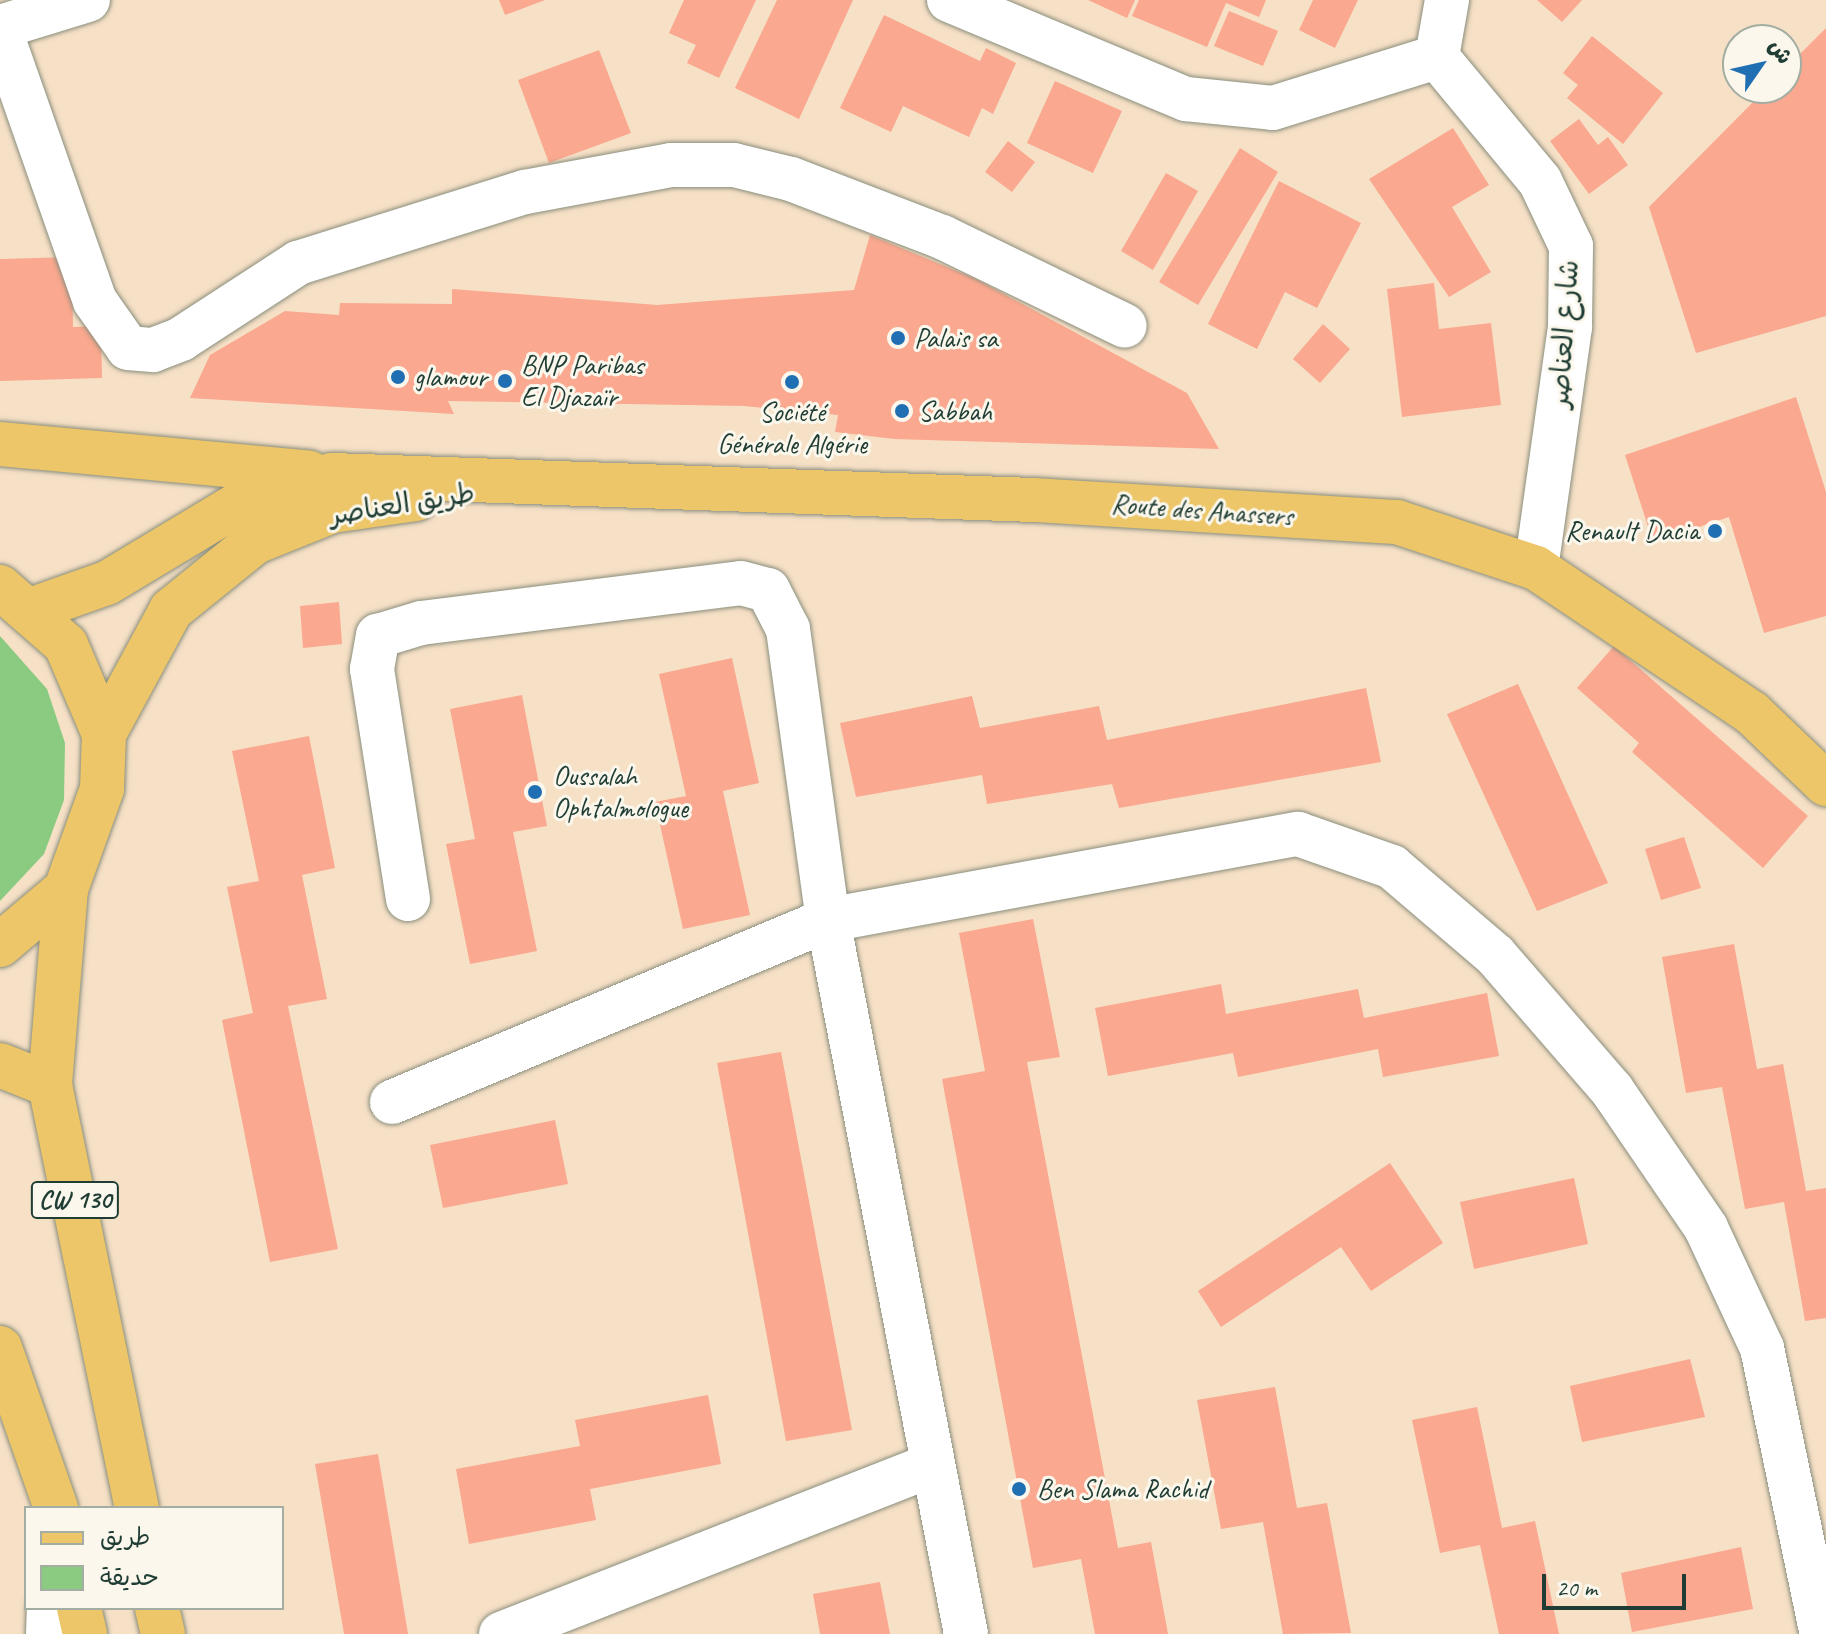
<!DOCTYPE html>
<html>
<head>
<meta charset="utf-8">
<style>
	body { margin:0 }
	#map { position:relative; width:1826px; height:1634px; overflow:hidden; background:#f6e0c6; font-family:Caveat,"Playpen Sans Arabic",sans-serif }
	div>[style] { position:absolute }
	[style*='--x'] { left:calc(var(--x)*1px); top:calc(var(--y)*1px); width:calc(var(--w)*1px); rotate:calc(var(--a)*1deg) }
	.green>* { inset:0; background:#8aca81 }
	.building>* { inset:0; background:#faa88f }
	.roads { filter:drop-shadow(0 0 2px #8a8e7d) drop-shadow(0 0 2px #8a8e7d) }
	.minor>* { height:44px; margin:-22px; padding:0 22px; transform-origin:22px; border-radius:22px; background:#fff }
	.major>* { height:44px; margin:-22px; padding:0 22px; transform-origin:22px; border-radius:22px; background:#ecc669 }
	.dots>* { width:22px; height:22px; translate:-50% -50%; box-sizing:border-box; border:4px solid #fbf7ec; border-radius:50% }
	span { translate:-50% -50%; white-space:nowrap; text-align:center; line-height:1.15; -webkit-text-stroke:6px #fbf7ec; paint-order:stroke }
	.shield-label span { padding:2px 6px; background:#fbf7ec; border:2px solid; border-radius:6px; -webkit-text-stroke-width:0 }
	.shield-label { font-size:26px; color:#1f3d34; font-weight:700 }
	.street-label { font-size:28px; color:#1f3d34 }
	.poi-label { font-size:28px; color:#1f3d34 }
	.left { translate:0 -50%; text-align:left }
	.right { translate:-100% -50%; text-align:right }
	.legend { position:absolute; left:24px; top:1506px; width:260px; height:104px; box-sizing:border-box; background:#fbf7ec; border:2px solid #a3ada2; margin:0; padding:10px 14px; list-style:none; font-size:24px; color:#1f3d34 }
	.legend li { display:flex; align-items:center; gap:16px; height:40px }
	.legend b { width:40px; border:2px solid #a3ada2 }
	.north { position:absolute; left:1722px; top:24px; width:80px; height:80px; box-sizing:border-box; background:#fbf7ec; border:2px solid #a3ada2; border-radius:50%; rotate:56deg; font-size:22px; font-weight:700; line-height:32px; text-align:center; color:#1f3d34 }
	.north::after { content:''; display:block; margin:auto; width:28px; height:36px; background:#1f6fb2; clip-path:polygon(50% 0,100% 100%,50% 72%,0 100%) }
	.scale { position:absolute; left:1542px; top:1574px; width:144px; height:36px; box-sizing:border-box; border:4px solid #1f3d34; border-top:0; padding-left:10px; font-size:24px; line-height:28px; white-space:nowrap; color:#1f3d34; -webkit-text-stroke:6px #fbf7ec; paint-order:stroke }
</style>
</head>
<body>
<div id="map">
	<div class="green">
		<i style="clip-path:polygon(0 636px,47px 689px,65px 743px,64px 800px,44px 854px,0 901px)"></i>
	</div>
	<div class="building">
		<i style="clip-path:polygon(499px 0,545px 0,505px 15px)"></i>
		<i style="clip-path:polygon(684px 0,756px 0,719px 78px,687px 63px,696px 45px,669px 33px)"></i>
		<i style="clip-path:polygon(777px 0,853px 0,799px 119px,735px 88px)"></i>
		<i style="clip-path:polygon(1088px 0,1135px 0,1127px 18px)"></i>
		<i style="clip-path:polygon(1139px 0,1266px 0,1259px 17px,1226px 3px,1207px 47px,1132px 16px)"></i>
		<i style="clip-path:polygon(1313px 0,1358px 0,1335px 48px,1299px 30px)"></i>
		<i style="clip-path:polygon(1537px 0,1582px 0,1562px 22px)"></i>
		<i style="clip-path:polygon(1229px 11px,1278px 31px,1263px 66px,1214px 46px)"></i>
		<i style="clip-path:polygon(884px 15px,980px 61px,986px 48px,1016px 63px,993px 114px,982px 108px,969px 137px,903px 106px,891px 132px,840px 108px)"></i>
		<i style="clip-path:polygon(1826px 28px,1826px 316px,1696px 353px,1649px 207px,1767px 88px,1786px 88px,1786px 68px)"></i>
		<i style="clip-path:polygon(1592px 36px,1663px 93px,1623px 144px,1567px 98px,1578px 85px,1563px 73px)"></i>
		<i style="clip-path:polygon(599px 50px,631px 133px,549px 163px,518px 80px)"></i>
		<i style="clip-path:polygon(1055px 81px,1122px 111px,1093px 173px,1027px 143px)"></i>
		<i style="clip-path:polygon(1579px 119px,1598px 145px,1608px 137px,1628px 165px,1589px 194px,1550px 141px)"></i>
		<i style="clip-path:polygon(1453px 128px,1489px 185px,1452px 207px,1491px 272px,1449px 297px,1369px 179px)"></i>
		<i style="clip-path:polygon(1008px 141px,1035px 162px,1012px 192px,985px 172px)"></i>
		<i style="clip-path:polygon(1240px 148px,1278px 172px,1198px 305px,1159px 282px)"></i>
		<i style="clip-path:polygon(1166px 173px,1198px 191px,1153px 270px,1121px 251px)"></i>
		<i style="clip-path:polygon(1279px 181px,1361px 223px,1317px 308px,1285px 292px,1257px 349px,1208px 324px)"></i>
		<i style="clip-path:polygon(870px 235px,976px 279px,1187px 393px,1219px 449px,894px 439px,835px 432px,838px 415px,744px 406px,448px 401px,454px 414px,190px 398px,210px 355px,285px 311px,339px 315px,340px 303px,452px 304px,452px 289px,657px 305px,854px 290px)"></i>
		<i style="clip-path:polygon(72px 257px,73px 327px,101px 326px,102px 378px,0 381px,0 259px)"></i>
		<i style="clip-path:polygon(1434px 283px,1439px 329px,1491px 323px,1501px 405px,1402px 417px,1387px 289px)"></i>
		<i style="clip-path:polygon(1323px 324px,1350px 349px,1320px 383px,1293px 359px)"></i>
		<i style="clip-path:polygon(1796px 397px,1826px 492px,1826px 616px,1764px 633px,1729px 517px,1653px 542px,1625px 455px)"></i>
		<i style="clip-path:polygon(339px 602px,342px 644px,303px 648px,300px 606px)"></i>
		<i style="clip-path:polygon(1614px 646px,1808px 816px,1763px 868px,1632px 752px,1639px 743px,1577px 688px)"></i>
		<i style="clip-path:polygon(732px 658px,759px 783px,723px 791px,750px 915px,683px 929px,655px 802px,686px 796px,659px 674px)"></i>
		<i style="clip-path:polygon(1518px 684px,1608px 883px,1537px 911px,1447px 714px)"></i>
		<i style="clip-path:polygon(1366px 688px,1381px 762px,1119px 808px,1112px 784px,987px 804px,982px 775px,856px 797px,840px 723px,972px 696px,980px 728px,1099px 706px,1107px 740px)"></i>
		<i style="clip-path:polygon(522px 695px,547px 826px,513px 832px,537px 951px,470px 964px,446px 844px,475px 839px,450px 709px)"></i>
		<i style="clip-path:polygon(309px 736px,335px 868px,302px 875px,327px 999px,288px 1006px,338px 1249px,270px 1262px,222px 1020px,253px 1013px,227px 887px,259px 881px,232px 751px)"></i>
		<i style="clip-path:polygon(1684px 837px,1701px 888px,1661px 900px,1645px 849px)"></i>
		<i style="clip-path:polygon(1033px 919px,1060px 1057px,1027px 1062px,1118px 1548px,1151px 1542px,1168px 1634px,1095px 1634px,1081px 1559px,1033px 1568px,942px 1079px,985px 1071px,959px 933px)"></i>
		<i style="clip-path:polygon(1734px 944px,1757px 1069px,1783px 1064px,1806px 1191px,1826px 1188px,1826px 1318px,1805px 1321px,1784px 1202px,1745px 1209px,1722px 1087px,1686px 1093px,1662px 957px)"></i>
		<i style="clip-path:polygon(1221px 984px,1226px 1014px,1358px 989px,1364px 1018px,1487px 993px,1499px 1056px,1383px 1077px,1378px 1049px,1238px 1077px,1233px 1053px,1108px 1076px,1095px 1008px)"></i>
		<i style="clip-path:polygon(781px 1052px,852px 1430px,786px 1441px,717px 1063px)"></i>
		<i style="clip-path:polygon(555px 1120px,568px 1184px,443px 1208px,430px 1145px)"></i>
		<i style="clip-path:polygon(1390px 1163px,1443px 1243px,1371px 1291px,1341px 1247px,1221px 1327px,1198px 1291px)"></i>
		<i style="clip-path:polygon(1574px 1178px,1588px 1244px,1474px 1269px,1460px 1202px)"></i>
		<i style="clip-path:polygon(1690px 1359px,1705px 1417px,1582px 1442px,1570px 1386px)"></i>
		<i style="clip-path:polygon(1275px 1387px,1297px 1508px,1327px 1503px,1351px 1633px,1283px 1634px,1263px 1522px,1221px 1529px,1197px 1400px)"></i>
		<i style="clip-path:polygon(708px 1395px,721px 1464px,590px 1489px,596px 1520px,469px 1544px,456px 1469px,580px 1446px,575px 1420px)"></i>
		<i style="clip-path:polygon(1477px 1407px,1502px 1528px,1535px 1521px,1559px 1634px,1499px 1634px,1480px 1545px,1440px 1553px,1412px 1420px)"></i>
		<i style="clip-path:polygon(378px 1454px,408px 1634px,344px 1634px,315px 1464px)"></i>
		<i style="clip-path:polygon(1741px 1547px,1753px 1609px,1632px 1632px,1621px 1573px)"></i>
		<i style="clip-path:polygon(880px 1582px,890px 1634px,820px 1634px,813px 1594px)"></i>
	</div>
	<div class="roads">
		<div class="minor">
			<i style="--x:949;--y:0;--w:257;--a:22.7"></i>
			<i style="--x:1186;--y:99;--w:87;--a:5.9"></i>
			<i style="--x:1273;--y:108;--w:172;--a:-17.3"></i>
			<i style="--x:1447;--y:0;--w:58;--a:100"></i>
			<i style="--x:1437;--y:57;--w:161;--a:50.3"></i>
			<i style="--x:1540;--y:181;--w:72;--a:64.5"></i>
			<i style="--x:1571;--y:246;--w:81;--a:90.7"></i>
			<i style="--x:1570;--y:327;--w:243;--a:98"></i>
			<i style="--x:0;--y:27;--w:92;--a:-17.1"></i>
			<i style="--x:0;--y:30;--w:287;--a:70.7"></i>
			<i style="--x:95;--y:301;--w:57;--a:54.9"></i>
			<i style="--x:128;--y:348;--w:25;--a:5"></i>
			<i style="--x:153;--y:350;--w:30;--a:-21"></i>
			<i style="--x:181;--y:339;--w:140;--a:-33"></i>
			<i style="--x:298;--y:263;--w:238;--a:-17.4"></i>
			<i style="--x:525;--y:192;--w:148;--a:-10.5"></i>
			<i style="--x:671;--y:165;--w:63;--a:0"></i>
			<i style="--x:734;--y:165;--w:59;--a:13.8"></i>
			<i style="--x:791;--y:179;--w:162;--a:21"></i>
			<i style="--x:942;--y:237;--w:203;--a:25.9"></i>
			<i style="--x:408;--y:899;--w:233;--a:-98.9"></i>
			<i style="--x:372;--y:669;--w:34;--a:-80"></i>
			<i style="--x:378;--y:636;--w:45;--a:-16.8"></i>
			<i style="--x:421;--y:623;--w:322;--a:-7.1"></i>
			<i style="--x:741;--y:583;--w:28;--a:15"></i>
			<i style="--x:768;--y:590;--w:44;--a:62.9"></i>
			<i style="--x:788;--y:629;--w:294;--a:82.2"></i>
			<i style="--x:828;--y:920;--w:727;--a:79.06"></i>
			<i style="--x:392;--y:1102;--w:472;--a:-22.7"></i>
			<i style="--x:828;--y:920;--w:478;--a:-10.4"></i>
			<i style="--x:1298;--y:834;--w:100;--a:19.3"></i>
			<i style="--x:1392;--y:867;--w:135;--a:40.5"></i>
			<i style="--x:1495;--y:955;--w:179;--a:49.1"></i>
			<i style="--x:1612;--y:1090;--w:167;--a:55.7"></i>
			<i style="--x:1706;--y:1228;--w:132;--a:65"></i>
			<i style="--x:1762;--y:1348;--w:292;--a:78.2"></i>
			<i style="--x:48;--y:1634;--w:26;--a:-88"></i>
			<i style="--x:501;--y:1634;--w:463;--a:-21.4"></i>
		</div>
		<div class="major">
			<i style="--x:0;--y:444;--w:311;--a:5.3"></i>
			<i style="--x:0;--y:587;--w:88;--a:41.3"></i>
			<i style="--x:66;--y:645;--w:97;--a:66.9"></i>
			<i style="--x:104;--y:734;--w:55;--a:92.1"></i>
			<i style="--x:102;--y:789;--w:106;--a:109.8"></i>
			<i style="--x:66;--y:889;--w:197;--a:94.7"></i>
			<i style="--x:50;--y:1085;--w:432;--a:78.4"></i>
			<i style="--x:33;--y:609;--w:78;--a:-19.4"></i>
			<i style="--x:107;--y:583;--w:167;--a:-31"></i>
			<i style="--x:250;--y:497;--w:85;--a:-15"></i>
			<i style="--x:332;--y:475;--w:702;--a:2.04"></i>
			<i style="--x:1034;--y:500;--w:364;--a:3.5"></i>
			<i style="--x:1397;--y:522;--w:146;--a:18.3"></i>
			<i style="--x:1536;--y:568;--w:260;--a:33.9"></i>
			<i style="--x:1752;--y:713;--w:103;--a:43.8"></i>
			<i style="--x:104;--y:734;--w:141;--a:-61.6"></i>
			<i style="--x:171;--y:610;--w:108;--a:-39"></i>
			<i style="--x:255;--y:542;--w:83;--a:-21.9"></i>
			<i style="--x:332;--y:511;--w:85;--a:-8.1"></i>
			<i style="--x:0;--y:945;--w:87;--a:-40.3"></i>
			<i style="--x:0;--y:1065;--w:54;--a:21.8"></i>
			<i style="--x:0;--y:1348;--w:170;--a:70.7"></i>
			<i style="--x:79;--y:1608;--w:27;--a:77"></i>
			<i style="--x:157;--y:1608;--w:27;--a:77"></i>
		</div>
	</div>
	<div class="dots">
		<i style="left:898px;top:338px;background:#1f6fb2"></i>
		<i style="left:398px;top:377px;background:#1f6fb2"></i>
		<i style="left:505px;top:381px;background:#1f6fb2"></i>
		<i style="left:792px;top:382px;background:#1f6fb2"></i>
		<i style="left:902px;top:411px;background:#1f6fb2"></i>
		<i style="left:1715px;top:531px;background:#1f6fb2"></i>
		<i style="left:535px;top:792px;background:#1f6fb2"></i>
		<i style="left:1019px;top:1489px;background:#1f6fb2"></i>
	</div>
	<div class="shield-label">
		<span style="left:75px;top:1200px">CW 130</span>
	</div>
	<div class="street-label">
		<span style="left:1564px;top:334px;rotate:-86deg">شارع العناصر</span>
		<span style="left:402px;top:504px;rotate:-9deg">طريق العناصر</span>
		<span style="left:1202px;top:510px;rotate:4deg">Route des Anassers</span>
	</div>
	<div class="poi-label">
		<span class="left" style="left:914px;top:338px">Palais sa</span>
		<span class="left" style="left:521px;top:381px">BNP Paribas<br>El Djazaïr</span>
		<span class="left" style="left:414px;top:377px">glamour</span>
		<span class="left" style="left:918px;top:411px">Sabbah</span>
		<span style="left:792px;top:428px">Société<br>Générale Algérie</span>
		<span class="right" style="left:1699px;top:531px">Renault Dacia</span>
		<span class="left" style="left:553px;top:792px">Oussalah<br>Ophtalmologue</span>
		<span class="left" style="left:1037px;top:1489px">Ben Slama Rachid</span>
	</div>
	<ul class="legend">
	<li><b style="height:10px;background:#ecc669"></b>طريق</li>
	<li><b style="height:22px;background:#8aca81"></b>حديقة</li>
	</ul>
	<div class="north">ش</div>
	<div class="scale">20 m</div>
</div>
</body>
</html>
